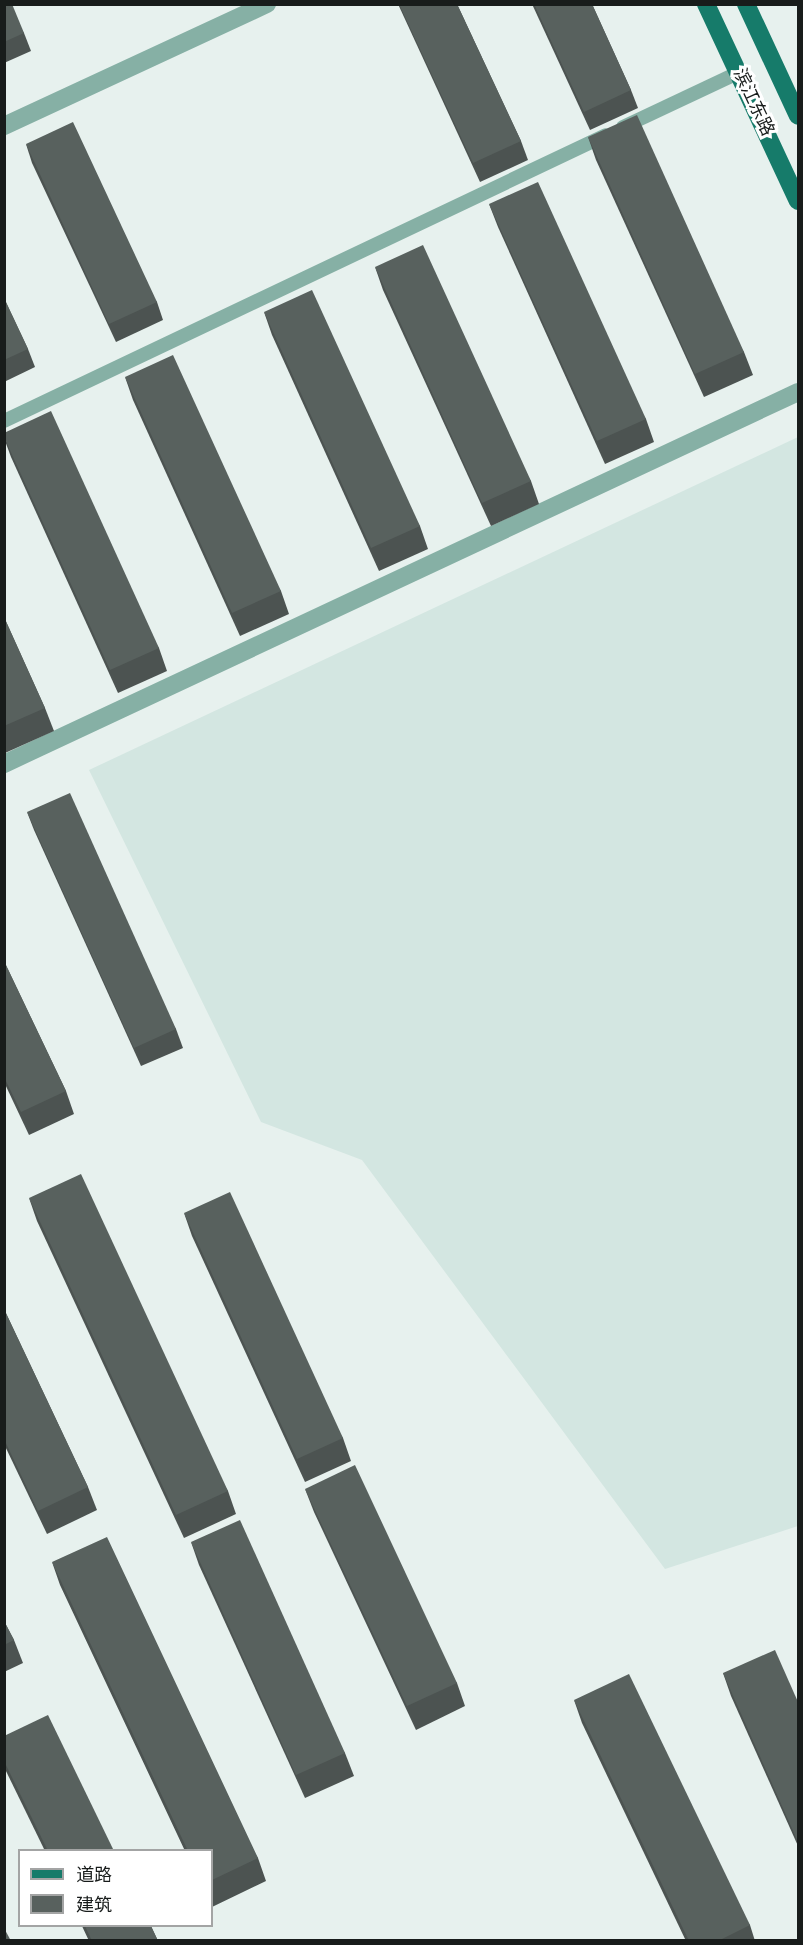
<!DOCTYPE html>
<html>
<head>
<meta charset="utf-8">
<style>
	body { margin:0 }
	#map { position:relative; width:803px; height:1945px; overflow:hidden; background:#e7f1ee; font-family:Overpass,"Noto Sans SC",sans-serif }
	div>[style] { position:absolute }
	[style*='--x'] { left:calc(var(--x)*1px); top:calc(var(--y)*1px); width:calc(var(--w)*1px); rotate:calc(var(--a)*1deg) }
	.built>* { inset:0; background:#d3e6e1 }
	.service>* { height:14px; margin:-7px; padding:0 7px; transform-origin:7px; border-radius:7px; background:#86b0a5 }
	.minor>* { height:18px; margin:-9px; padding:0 9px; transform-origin:9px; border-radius:9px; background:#86b0a5 }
	.primary>* { height:18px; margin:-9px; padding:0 9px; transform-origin:9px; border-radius:9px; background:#167b6a }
	.wall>* { inset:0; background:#4c5351 }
	.building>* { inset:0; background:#58615e }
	span { translate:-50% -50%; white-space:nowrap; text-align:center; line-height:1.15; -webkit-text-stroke:6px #fff; paint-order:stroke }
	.street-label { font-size:18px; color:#181c1b }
	.frame { position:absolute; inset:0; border:6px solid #181c1b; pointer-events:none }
	.legend { position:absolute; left:18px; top:1849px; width:195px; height:78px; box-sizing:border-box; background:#fff; border:2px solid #a3a4a4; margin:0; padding:8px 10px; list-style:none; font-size:18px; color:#181c1b }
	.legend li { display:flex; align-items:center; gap:12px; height:30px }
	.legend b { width:30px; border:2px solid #a3a4a4 }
</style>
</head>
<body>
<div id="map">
	<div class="built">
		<i style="clip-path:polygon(798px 437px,798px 1526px,665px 1569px,362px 1160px,261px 1122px,89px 770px)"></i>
	</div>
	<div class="service">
		<i style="--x:623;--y:127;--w:127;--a:-25.2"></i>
		<i style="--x:4;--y:421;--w:666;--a:-25.41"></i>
	</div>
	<div class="minor">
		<i style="--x:4;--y:126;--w:290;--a:-24.9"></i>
		<i style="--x:4;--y:764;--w:877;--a:-25.1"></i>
	</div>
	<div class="primary">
		<i style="--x:706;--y:4;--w:217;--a:65"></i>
		<i style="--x:746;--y:4;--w:123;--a:65.1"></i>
	</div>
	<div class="wall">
		<i style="clip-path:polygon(4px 4px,24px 33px,31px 51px,4px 63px)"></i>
		<i style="clip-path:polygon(398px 4px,457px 4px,521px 141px,528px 160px,480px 182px)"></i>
		<i style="clip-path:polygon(532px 4px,592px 4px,631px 90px,638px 108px,590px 130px)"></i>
		<i style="clip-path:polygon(588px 137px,744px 352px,753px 375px,704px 397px,596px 160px)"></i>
		<i style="clip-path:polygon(26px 144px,157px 302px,163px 320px,116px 342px,32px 163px)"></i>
		<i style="clip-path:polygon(489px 204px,646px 419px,654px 442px,605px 464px,498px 227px)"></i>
		<i style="clip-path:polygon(375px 267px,531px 481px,539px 504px,491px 526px,383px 290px)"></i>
		<i style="clip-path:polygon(4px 298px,28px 349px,35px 367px,4px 382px)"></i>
		<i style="clip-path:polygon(264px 312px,420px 526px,428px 549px,379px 571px,272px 335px)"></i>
		<i style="clip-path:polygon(125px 377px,281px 591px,289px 614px,240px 636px,133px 400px)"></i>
		<i style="clip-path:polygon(4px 438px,159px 648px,167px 671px,118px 693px,11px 457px)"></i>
		<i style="clip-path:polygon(4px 617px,45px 708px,54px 731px,5px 753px)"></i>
		<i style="clip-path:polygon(27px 812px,176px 1029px,183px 1048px,141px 1066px,34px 830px)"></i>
		<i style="clip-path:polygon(4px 961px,66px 1091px,74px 1114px,29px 1135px,4px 1082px)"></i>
		<i style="clip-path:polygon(29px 1198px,228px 1491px,236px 1514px,184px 1538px,37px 1221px)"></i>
		<i style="clip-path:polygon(184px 1213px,343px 1438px,351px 1461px,305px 1482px,192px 1236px)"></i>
		<i style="clip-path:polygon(4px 1309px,88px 1487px,97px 1510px,47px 1534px,4px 1444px)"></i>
		<i style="clip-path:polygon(305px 1489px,457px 1683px,465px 1706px,416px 1730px,314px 1512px)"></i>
		<i style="clip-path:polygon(191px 1542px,345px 1753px,354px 1776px,305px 1798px,199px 1565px)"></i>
		<i style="clip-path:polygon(52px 1562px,258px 1858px,266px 1881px,212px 1907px,212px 1851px,185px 1851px,60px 1585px)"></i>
		<i style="clip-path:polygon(4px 1621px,14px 1640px,23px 1663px,4px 1672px)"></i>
		<i style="clip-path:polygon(723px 1673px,798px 1702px,798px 1846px,731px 1696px)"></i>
		<i style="clip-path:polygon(574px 1700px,750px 1925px,755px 1941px,686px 1941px,582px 1723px)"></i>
		<i style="clip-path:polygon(4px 1736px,114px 1851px,45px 1851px,4px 1767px)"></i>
		<i style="clip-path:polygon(82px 1926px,151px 1926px,158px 1941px,89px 1941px)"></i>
	</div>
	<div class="building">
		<i style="clip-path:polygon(4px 4px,12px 4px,24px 33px,4px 42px)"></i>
		<i style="clip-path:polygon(399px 4px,457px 4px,521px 141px,473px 163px)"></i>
		<i style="clip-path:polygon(534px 4px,592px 4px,631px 90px,584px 112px)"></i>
		<i style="clip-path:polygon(637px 115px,744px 352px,695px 374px,588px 137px)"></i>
		<i style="clip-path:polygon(73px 122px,157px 302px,109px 324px,26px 144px)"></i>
		<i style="clip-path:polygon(538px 182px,646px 419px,597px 441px,489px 204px)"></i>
		<i style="clip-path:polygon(423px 245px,531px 481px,482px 503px,375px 267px)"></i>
		<i style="clip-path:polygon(312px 290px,420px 526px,371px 548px,264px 312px)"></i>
		<i style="clip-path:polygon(4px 298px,28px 349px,4px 360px)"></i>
		<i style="clip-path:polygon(173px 355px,281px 591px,232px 613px,125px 377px)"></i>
		<i style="clip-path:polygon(51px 411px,159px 648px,110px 670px,4px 437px,4px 433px)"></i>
		<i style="clip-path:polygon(4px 617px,45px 708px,4px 726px)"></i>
		<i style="clip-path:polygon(70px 793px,176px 1029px,134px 1048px,27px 812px)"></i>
		<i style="clip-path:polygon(4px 961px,66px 1091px,21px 1112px,4px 1077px)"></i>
		<i style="clip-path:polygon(81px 1174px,228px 1491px,176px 1515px,29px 1198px)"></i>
		<i style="clip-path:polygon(230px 1192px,343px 1438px,297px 1459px,184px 1213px)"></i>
		<i style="clip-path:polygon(4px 1309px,88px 1487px,38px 1511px,4px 1439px)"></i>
		<i style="clip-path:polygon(355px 1465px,457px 1683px,407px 1706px,305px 1489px)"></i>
		<i style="clip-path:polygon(240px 1520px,345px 1753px,296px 1775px,191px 1542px)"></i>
		<i style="clip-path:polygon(107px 1537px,258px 1858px,212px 1880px,212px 1851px,188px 1851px,52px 1562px)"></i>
		<i style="clip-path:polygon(4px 1621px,14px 1640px,4px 1645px)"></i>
		<i style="clip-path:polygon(775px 1650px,798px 1702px,798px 1842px,723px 1673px)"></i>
		<i style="clip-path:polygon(629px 1674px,750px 1925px,718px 1941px,689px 1941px,574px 1700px)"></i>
		<i style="clip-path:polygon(48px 1715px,114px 1851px,48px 1851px,4px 1761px,4px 1736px)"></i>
		<i style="clip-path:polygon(85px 1926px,151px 1926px,158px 1941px,92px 1941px)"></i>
		<i style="clip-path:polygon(4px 1928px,11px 1941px,4px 1941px)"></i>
	</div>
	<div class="street-label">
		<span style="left:752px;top:103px;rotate:65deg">滨江东路</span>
	</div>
	<div class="frame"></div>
	<ul class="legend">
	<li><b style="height:8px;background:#167b6a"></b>道路</li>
	<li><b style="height:16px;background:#58615e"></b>建筑</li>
	</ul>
</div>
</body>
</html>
